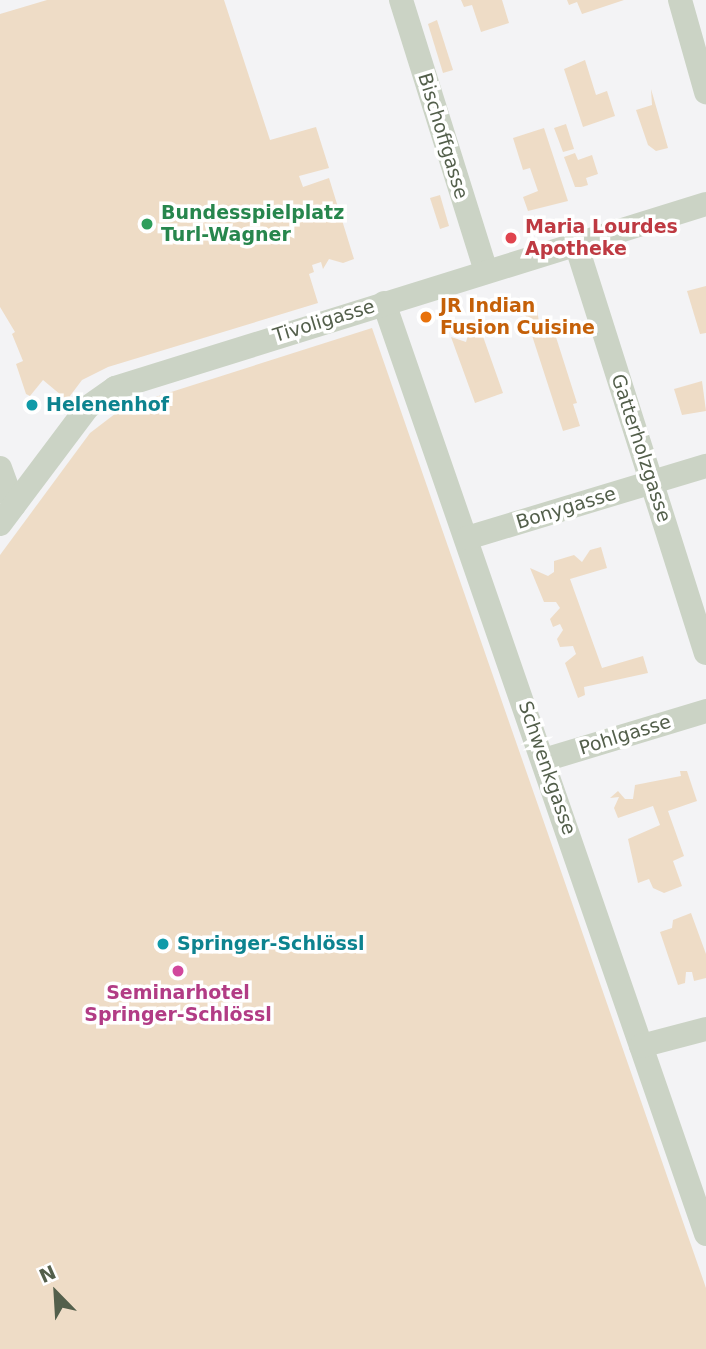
<!DOCTYPE html>
<html>
<head>
<meta charset="utf-8">
<style>
	body { margin:0 }
	#map { position:relative; width:706px; height:1349px; overflow:hidden; background:#f3f3f5; font-family:"DejaVu Sans",sans-serif }
	div>[style] { position:absolute }
	[style*='--x'] { left:calc(var(--x)*1px); top:calc(var(--y)*1px); width:calc(var(--w)*1px); rotate:calc(var(--a)*1deg) }
	.green>* { inset:0; background:#eedcc6 }
	.minor>* { height:24px; margin:-12px; padding:0 12px; transform-origin:12px; border-radius:12px; background:#cbd3c5 }
	.dots>* { width:19px; height:19px; translate:-50% -50%; box-sizing:border-box; border:4px solid #fff; border-radius:50% }
	span { translate:-50% -50%; white-space:nowrap; text-align:center; line-height:1.15; -webkit-text-stroke:7px #fff; paint-order:stroke }
	.street-label { font-size:19px; color:#535f4b }
	.leisure-label { font-size:19px; color:#27864d; font-weight:700 }
	.left { translate:0 -50%; text-align:left }
	.health-label { font-size:19px; color:#be3a42; font-weight:700 }
	.food-label { font-size:19px; color:#c56008; font-weight:700 }
	.culture-label { font-size:19px; color:#0d838f; font-weight:700 }
	.hotel-label { font-size:19px; color:#b23c85; font-weight:700 }
	.north { position:absolute; left:21px; top:1258px; width:70px; height:70px; -webkit-text-stroke:5px #fff; paint-order:stroke; rotate:336deg; font-size:19px; font-weight:700; line-height:28px; text-align:center; color:#535f4b }
	.north::after { content:''; display:block; margin:auto; width:24px; height:32px; background:#535f4b; clip-path:polygon(50% 0,100% 100%,50% 72%,0 100%) }
</style>
</head>
<body>
<div id="map">
	<div class="green">
		<i style="clip-path:polygon(47px 0,224px 0,270px 140px,316px 127px,329px 168px,299px 176px,303px 187px,329px 178px,354px 259px,343px 263px,329px 259px,323px 269px,321px 262px,312px 265px,314px 272px,309px 274px,318px 303px,108px 367px,82px 380px,67px 400px,43px 380px,30px 396px,26px 394px,16px 364px,23px 361px,12px 334px,15px 332px,0 307px,0 14px)"></i>
		<i style="clip-path:polygon(461px 0,502px 0,509px 23px,481px 32px,472px 5px,464px 7px)"></i>
		<i style="clip-path:polygon(567px 0,624px 0,582px 14px,577px 2px,569px 5px)"></i>
		<i style="clip-path:polygon(437px 20px,453px 70px,443px 73px,428px 24px)"></i>
		<i style="clip-path:polygon(585px 60px,596px 95px,607px 91px,615px 116px,583px 127px,564px 69px)"></i>
		<i style="clip-path:polygon(651px 89px,668px 148px,656px 151px,648px 145px,636px 110px,652px 105px)"></i>
		<i style="clip-path:polygon(566px 124px,574px 149px,563px 152px,554px 128px)"></i>
		<i style="clip-path:polygon(544px 128px,568px 201px,528px 211px,523px 197px,538px 191px,530px 168px,523px 170px,513px 138px)"></i>
		<i style="clip-path:polygon(575px 153px,578px 160px,592px 155px,598px 174px,586px 178px,588px 185px,581px 187px,575px 187px,564px 157px)"></i>
		<i style="clip-path:polygon(440px 195px,449px 226px,440px 229px,430px 198px)"></i>
		<i style="clip-path:polygon(706px 286px,706px 333px,700px 334px,687px 291px)"></i>
		<i style="clip-path:polygon(537px 308px,539px 323px,549px 336px,555px 334px,577px 403px,573px 404px,580px 426px,563px 431px,525px 314px)"></i>
		<i style="clip-path:polygon(372px 328px,706px 1288px,706px 1349px,0 1349px,0 555px,90px 433px,124px 407px)"></i>
		<i style="clip-path:polygon(480px 328px,503px 393px,475px 403px,451px 337px,466px 342px,468px 335px)"></i>
		<i style="clip-path:polygon(702px 381px,706px 411px,682px 415px,674px 389px)"></i>
		<i style="clip-path:polygon(601px 547px,607px 568px,570px 579px,602px 668px,643px 656px,648px 673px,584px 687px,585px 695px,578px 698px,565px 663px,576px 654px,573px 646px,560px 647px,557px 639px,563px 630px,560px 624px,553px 627px,550px 619px,560px 608px,556px 602px,544px 602px,530px 568px,548px 576px,554px 572px,554px 561px,574px 555px,582px 562px,590px 550px)"></i>
		<i style="clip-path:polygon(680px 771px,687px 771px,697px 801px,668px 811px,684px 856px,673px 861px,682px 886px,664px 893px,653px 888px,649px 879px,638px 883px,628px 839px,660px 825px,653px 806px,618px 818px,614px 808px,619px 797px,610px 798px,618px 791px,625px 799px,633px 799px,635px 785px,681px 776px)"></i>
		<i style="clip-path:polygon(691px 913px,706px 954px,706px 978px,694px 981px,692px 972px,686px 972px,685px 983px,678px 985px,660px 932px,672px 928px,673px 920px)"></i>
	</div>
	<div class="minor">
		<i style="--x:401;--y:0;--w:284;--a:72.6"></i>
		<i style="--x:680;--y:0;--w:96;--a:74.2"></i>
		<i style="--x:576;--y:244;--w:429;--a:72.4"></i>
		<i style="--x:384;--y:303;--w:985;--a:70.92"></i>
		<i style="--x:0;--y:468;--w:40;--a:69.8"></i>
		<i style="--x:0;--y:524;--w:146;--a:-53.1"></i>
		<i style="--x:88;--y:407;--w:33;--a:-35"></i>
		<i style="--x:115;--y:388;--w:619;--a:-17.29"></i>
		<i style="--x:467;--y:538;--w:250;--a:-16.8"></i>
		<i style="--x:544;--y:760;--w:169;--a:-16.8"></i>
		<i style="--x:641;--y:1046;--w:67;--a:-14.7"></i>
	</div>
	<div class="dots">
		<i style="left:147px;top:224px;background:#2e9e5b"></i>
		<i style="left:511px;top:238px;background:#e0444e"></i>
		<i style="left:426px;top:317px;background:#e8710a"></i>
		<i style="left:32px;top:405px;background:#0f9aa8"></i>
		<i style="left:163px;top:944px;background:#0f9aa8"></i>
		<i style="left:178px;top:971px;background:#d1479c"></i>
	</div>
	<div class="street-label">
		<span style="left:443px;top:136px;rotate:73deg">Bischoffgasse</span>
		<span style="left:324px;top:321px;rotate:-17deg">Tivoligasse</span>
		<span style="left:641px;top:448px;rotate:72deg">Gatterholzgasse</span>
		<span style="left:566px;top:508px;rotate:-17deg">Bonygasse</span>
		<span style="left:625px;top:735px;rotate:-17deg">Pohlgasse</span>
		<span style="left:547px;top:768px;rotate:71deg">Schwenkgasse</span>
	</div>
	<div class="leisure-label">
		<span class="left" style="left:161px;top:224px">Bundesspielplatz<br>Turl-Wagner</span>
	</div>
	<div class="health-label">
		<span class="left" style="left:525px;top:238px">Maria Lourdes<br>Apotheke</span>
	</div>
	<div class="food-label">
		<span class="left" style="left:440px;top:317px">JR Indian<br>Fusion Cuisine</span>
	</div>
	<div class="culture-label">
		<span class="left" style="left:46px;top:405px">Helenenhof</span>
		<span class="left" style="left:177px;top:944px">Springer-Schlössl</span>
	</div>
	<div class="hotel-label">
		<span style="left:178px;top:1004px">Seminarhotel<br>Springer-Schlössl</span>
	</div>
	<div class="north">N</div>
</div>
</body>
</html>
